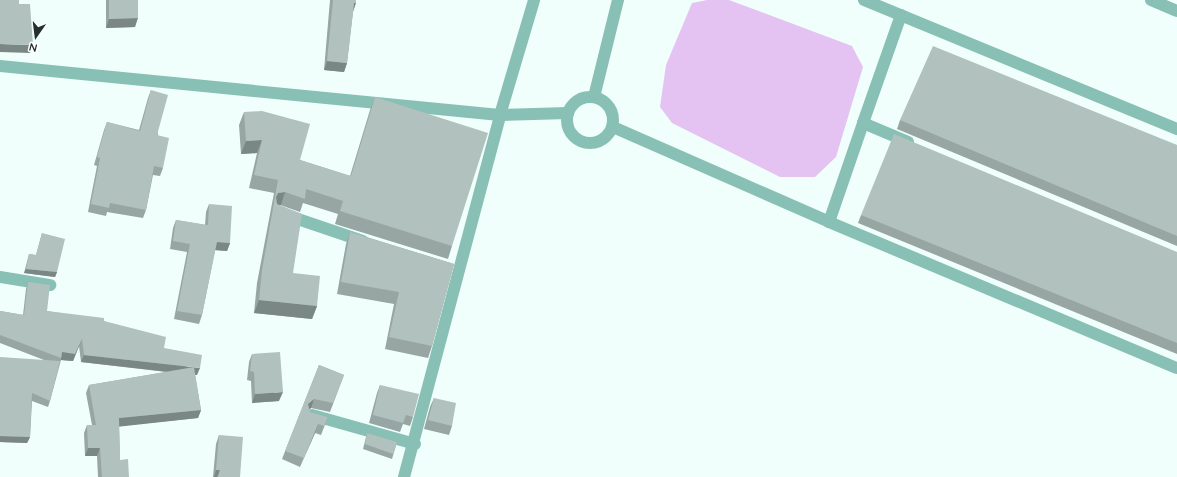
<!DOCTYPE html>
<html>
<head>
<meta charset="utf-8">
<style>
	body { margin:0 }
	#map { position:relative; width:1177px; height:477px; overflow:hidden; background:#f0fffb; font-family:Quicksand,sans-serif }
	div>[style] { position:absolute }
	[style*='--x'] { left:calc(var(--x)*1px); top:calc(var(--y)*1px); width:calc(var(--w)*1px); rotate:calc(var(--a)*1deg) }
	.water>* { inset:0; background:#e4c3f3 }
	.minor>* { height:12px; margin:-6px; padding:0 6px; transform-origin:6px; border-radius:6px; background:#88c0b6 }
	.minor>.ring { margin:-6px; padding:0; box-sizing:content-box; background:none; border:12px solid #88c0b6; border-radius:50% }
	.wall>* { inset:0; background:#97a6a3 }
	.shaded-wall>* { inset:0; background:#7b8785 }
	.building>* { inset:0; background:#b0c1be }
	span { translate:-50% -50%; white-space:nowrap; text-align:center; line-height:1.15; -webkit-text-stroke:3px #fff; paint-order:stroke }
	.north { position:absolute; left:16px; top:16px; width:40px; height:40px; -webkit-text-stroke:3px #fff; paint-order:stroke; rotate:194deg; font-size:11px; font-weight:700; line-height:16px; text-align:center; color:#272e2d }
	.north::after { content:''; display:block; margin:auto; width:14px; height:18px; background:#272e2d; clip-path:polygon(50% 0,100% 100%,50% 72%,0 100%) }
</style>
</head>
<body>
<div id="map">
	<div class="water">
		<i style="clip-path:polygon(707px 0,729px 0,852px 46px,863px 67px,836px 157px,815px 177px,780px 177px,672px 123px,660px 107px,666px 65px,692px 3px)"></i>
	</div>
	<div class="minor">
		<i style="--x:864;--y:0;--w:339;--a:22.4"></i>
		<i style="--x:1151;--y:0;--w:28;--a:23"></i>
		<i style="--x:901;--y:15;--w:114;--a:109.4"></i>
		<i style="--x:863;--y:123;--w:49;--a:22.9"></i>
		<i style="--x:0;--y:66;--w:502;--a:5.6"></i>
		<i style="--x:500;--y:115;--w:68;--a:-1.7"></i>
		<i class="ring" style="left:567px;top:97px;width:34px;height:34px"></i>
		<i style="--x:594;--y:97;--w:100;--a:-76.1"></i>
		<i style="--x:613;--y:127;--w:236;--a:23.7"></i>
		<i style="--x:829;--y:222;--w:377;--a:22.8"></i>
		<i style="--x:286;--y:215;--w:81;--a:18.7"></i>
		<i style="--x:829;--y:222;--w:105;--a:-71"></i>
		<i style="--x:0;--y:277;--w:51;--a:9.1"></i>
		<i style="--x:312;--y:415;--w:107;--a:15.7"></i>
		<i style="--x:404;--y:477;--w:375;--a:-75.1"></i>
		<i style="--x:500;--y:115;--w:120;--a:-73.5"></i>
	</div>
	<div class="wall">
		<i style="clip-path:polygon(106px 0,138px 0,135px 27px,106px 28px)"></i>
		<i style="clip-path:polygon(330px 0,356px 0,353px 12px,347px 63px,344px 72px,324px 70px)"></i>
		<i style="clip-path:polygon(151px 90px,163px 168px,160px 176px,153px 175px,146px 210px,143px 218px,107px 212px,106px 216px,88px 212px,97px 166px,94px 165px,104px 130px,107px 122px,139px 130px,148px 98px)"></i>
		<i style="clip-path:polygon(375px 97px,452px 246px,448px 259px,335px 224px,338px 214px,303px 203px,300px 212px,280px 205px,293px 273px,317px 306px,312px 319px,254px 313px,257px 283px,274px 193px,249px 188px,257px 153px,241px 154px,239px 125px,244px 112px,300px 160px,350px 176px,370px 110px)"></i>
		<i style="clip-path:polygon(900px 120px,1177px 145px,1177px 246px,897px 129px)"></i>
		<i style="clip-path:polygon(209px 204px,230px 243px,227px 251px,215px 250px,202px 315px,199px 324px,174px 319px,187px 252px,170px 249px,173px 228px,176px 220px,205px 225px,206px 212px)"></i>
		<i style="clip-path:polygon(861px 215px,1177px 252px,1177px 354px,858px 223px)"></i>
		<i style="clip-path:polygon(350px 232px,454px 264px,432px 346px,428px 358px,385px 349px,394px 304px,337px 294px,346px 244px)"></i>
		<i style="clip-path:polygon(42px 233px,57px 272px,55px 277px,24px 273px,29px 254px,36px 255px)"></i>
		<i style="clip-path:polygon(28px 282px,47px 311px,104px 321px,164px 348px,197px 375px,195px 375px,201px 410px,198px 418px,119px 426px,120px 460px,129px 477px,98px 477px,97px 456px,85px 456px,84px 433px,87px 425px,92px 425px,86px 393px,89px 385px,166px 372px,81px 362px,79px 346px,73px 361px,61px 360px,50px 401px,48px 407px,32px 401px,30px 437px,27px 443px,0 442px,44px 360px,0 343px,0 311px,23px 315px,26px 289px)"></i>
		<i style="clip-path:polygon(252px 354px,279px 401px,252px 403px,251px 381px,247px 380px,249px 362px)"></i>
		<i style="clip-path:polygon(319px 365px,344px 375px,330px 412px,311px 408px,309px 409px,310px 412px,328px 417px,321px 435px,315px 433px,300px 467px,282px 459px)"></i>
		<i style="clip-path:polygon(380px 385px,413px 417px,410px 426px,403px 424px,400px 432px,369px 423px,377px 393px)"></i>
		<i style="clip-path:polygon(434px 398px,452px 426px,449px 435px,424px 429px,430px 407px)"></i>
		<i style="clip-path:polygon(367px 433px,397px 442px,392px 459px,363px 449px)"></i>
		<i style="clip-path:polygon(219px 435px,240px 477px,213px 477px,216px 444px)"></i>
	</div>
	<div class="shaded-wall">
		<i style="clip-path:polygon(354px 3px,356px 3px,353px 12px)"></i>
		<i style="clip-path:polygon(138px 18px,135px 27px,106px 28px,109px 19px)"></i>
		<i style="clip-path:polygon(0 44px,33px 45px,30px 53px,0 52px)"></i>
		<i style="clip-path:polygon(327px 61px,347px 63px,344px 72px,324px 70px)"></i>
		<i style="clip-path:polygon(262px 140px,257px 153px,241px 154px,246px 141px)"></i>
		<i style="clip-path:polygon(285px 192px,281px 205px,274px 206px,276px 197px,278px 193px)"></i>
		<i style="clip-path:polygon(217px 242px,230px 243px,227px 251px,214px 250px)"></i>
		<i style="clip-path:polygon(26px 269px,57px 272px,55px 277px,24px 273px)"></i>
		<i style="clip-path:polygon(259px 300px,317px 306px,312px 319px,254px 313px)"></i>
		<i style="clip-path:polygon(82px 339px,73px 361px,61px 360px,62px 352px)"></i>
		<i style="clip-path:polygon(84px 355px,200px 368px,197px 375px,81px 362px)"></i>
		<i style="clip-path:polygon(283px 392px,279px 401px,252px 403px,255px 394px)"></i>
		<i style="clip-path:polygon(314px 399px,311px 408px,305px 413px,308px 404px)"></i>
		<i style="clip-path:polygon(201px 410px,198px 418px,116px 427px,119px 418px)"></i>
		<i style="clip-path:polygon(318px 424px,315px 433px,300px 467px,304px 458px)"></i>
		<i style="clip-path:polygon(0 436px,30px 437px,27px 443px,0 442px)"></i>
		<i style="clip-path:polygon(88px 448px,100px 448px,97px 456px,85px 456px)"></i>
		<i style="clip-path:polygon(216px 470px,220px 470px,217px 477px,214px 477px)"></i>
	</div>
	<div class="building">
		<i style="clip-path:polygon(0 0,19px 0,19px 4px,30px 4px,33px 45px,0 44px)"></i>
		<i style="clip-path:polygon(109px 0,138px 0,138px 18px,109px 19px)"></i>
		<i style="clip-path:polygon(333px 0,356px 0,356px 3px,354px 3px,347px 63px,327px 61px)"></i>
		<i style="clip-path:polygon(933px 46px,1177px 145px,1177px 236px,900px 120px)"></i>
		<i style="clip-path:polygon(151px 90px,168px 95px,157px 135px,169px 138px,163px 168px,154px 166px,146px 210px,110px 203px,109px 208px,91px 204px,100px 158px,97px 157px,107px 122px,140px 131px)"></i>
		<i style="clip-path:polygon(375px 97px,488px 133px,452px 246px,340px 211px,343px 201px,306px 189px,305px 199px,285px 192px,278px 193px,276px 197px,277px 204px,302px 214px,293px 273px,320px 276px,317px 306px,259px 300px,262px 270px,278px 180px,254px 175px,262px 140px,246px 141px,244px 112px,262px 111px,310px 124px,300px 160px,351px 176px)"></i>
		<i style="clip-path:polygon(894px 134px,1177px 252px,1177px 343px,861px 215px)"></i>
		<i style="clip-path:polygon(209px 204px,232px 206px,230px 243px,217px 242px,202px 315px,177px 311px,190px 244px,173px 241px,176px 220px,208px 225px)"></i>
		<i style="clip-path:polygon(350px 232px,454px 264px,432px 346px,389px 337px,399px 292px,341px 282px)"></i>
		<i style="clip-path:polygon(42px 233px,65px 239px,57px 272px,26px 269px,29px 254px,36px 255px)"></i>
		<i style="clip-path:polygon(28px 282px,50px 285px,47px 311px,104px 318px,104px 321px,166px 337px,164px 348px,202px 355px,200px 368px,194px 367px,192px 367px,84px 355px,82px 339px,75px 354px,62px 352px,61px 358px,0 335px,0 311px,24px 315px)"></i>
		<i style="clip-path:polygon(280px 352px,283px 392px,255px 394px,254px 372px,250px 371px,252px 354px)"></i>
		<i style="clip-path:polygon(0 357px,60px 361px,50px 401px,32px 393px,30px 437px,0 436px)"></i>
		<i style="clip-path:polygon(319px 365px,344px 375px,333px 403px,314px 399px,308px 404px,310px 412px,328px 417px,324px 426px,318px 424px,304px 458px,285px 451px)"></i>
		<i style="clip-path:polygon(194px 367px,201px 410px,119px 418px,120px 460px,128px 459px,129px 477px,102px 477px,100px 448px,88px 448px,87px 425px,96px 425px,89px 385px)"></i>
		<i style="clip-path:polygon(380px 385px,419px 394px,413px 417px,406px 415px,403px 423px,373px 415px)"></i>
		<i style="clip-path:polygon(434px 398px,456px 403px,452px 426px,428px 420px)"></i>
		<i style="clip-path:polygon(367px 433px,397px 442px,393px 454px,365px 444px)"></i>
		<i style="clip-path:polygon(219px 435px,243px 437px,240px 477px,218px 477px,220px 470px,216px 470px)"></i>
	</div>
	<div class="north">N</div>
</div>
</body>
</html>
